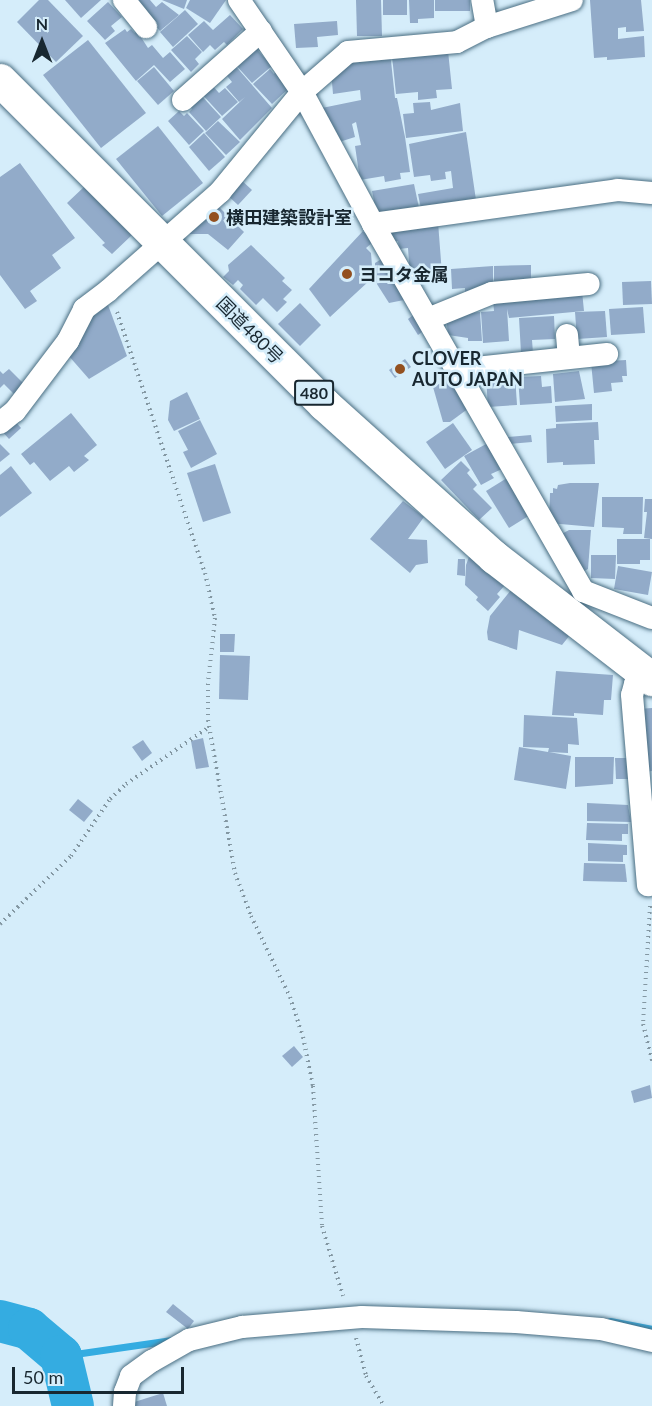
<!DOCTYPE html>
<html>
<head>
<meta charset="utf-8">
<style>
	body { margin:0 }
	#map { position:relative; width:652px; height:1406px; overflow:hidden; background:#d5edfa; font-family:Lato,"Noto Sans JP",sans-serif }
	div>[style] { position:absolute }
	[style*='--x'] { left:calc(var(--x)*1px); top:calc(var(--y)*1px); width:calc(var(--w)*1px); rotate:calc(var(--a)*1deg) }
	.stream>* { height:7px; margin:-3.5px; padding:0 3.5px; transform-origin:3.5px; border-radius:3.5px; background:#34ace1 }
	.river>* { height:42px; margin:-21px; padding:0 21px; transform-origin:21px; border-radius:21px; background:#34ace1 }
	.building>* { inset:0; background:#92abc9 }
	.path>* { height:4px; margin-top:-2px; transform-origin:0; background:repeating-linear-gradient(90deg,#8397a2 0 1.5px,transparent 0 6px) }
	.roads { filter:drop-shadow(0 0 2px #4a6e82) drop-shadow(0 0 2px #4a6e82) }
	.minor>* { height:22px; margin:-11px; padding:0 11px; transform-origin:11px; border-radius:11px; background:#fff }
	.trunk>* { height:33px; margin:-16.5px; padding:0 16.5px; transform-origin:16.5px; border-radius:16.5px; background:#fff }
	.dots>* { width:16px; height:16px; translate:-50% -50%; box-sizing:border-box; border:3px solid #d5edfa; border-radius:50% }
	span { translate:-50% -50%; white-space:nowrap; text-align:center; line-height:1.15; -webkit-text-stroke:5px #d5edfa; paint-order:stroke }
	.shield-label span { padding:2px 4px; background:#d5edfa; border:2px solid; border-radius:4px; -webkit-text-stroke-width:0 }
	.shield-label { font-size:16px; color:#182730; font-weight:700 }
	.poi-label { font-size:18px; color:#182730; font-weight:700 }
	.left { translate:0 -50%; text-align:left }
	.street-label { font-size:18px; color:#182730 }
	.north { position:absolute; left:12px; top:12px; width:60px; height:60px; -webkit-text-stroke:4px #d5edfa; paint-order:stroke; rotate:0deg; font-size:16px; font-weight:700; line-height:24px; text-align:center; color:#182730 }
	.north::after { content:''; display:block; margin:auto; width:21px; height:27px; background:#182730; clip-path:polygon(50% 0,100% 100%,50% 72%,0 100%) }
	.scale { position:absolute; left:12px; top:1367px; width:172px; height:27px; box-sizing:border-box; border:3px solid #182730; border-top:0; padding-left:8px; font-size:18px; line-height:21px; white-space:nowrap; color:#182730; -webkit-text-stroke:4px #d5edfa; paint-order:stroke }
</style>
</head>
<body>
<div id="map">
	<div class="stream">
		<i style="--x:610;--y:1321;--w:43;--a:10.8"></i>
		<i style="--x:61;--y:1356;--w:112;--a:-8.2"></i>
	</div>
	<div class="river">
		<i style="--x:0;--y:1321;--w:30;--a:15"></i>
		<i style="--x:29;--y:1329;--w:42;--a:40.2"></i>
		<i style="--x:61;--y:1356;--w:51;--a:76.5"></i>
	</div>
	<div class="building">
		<i style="clip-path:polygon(39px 0,48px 0,83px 36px,56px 62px,17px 22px)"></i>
		<i style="clip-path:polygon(65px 0,101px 0,81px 18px)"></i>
		<i style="clip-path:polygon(138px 0,150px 0,156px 7px,162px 2px,179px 15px,160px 31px,135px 2px)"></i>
		<i style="clip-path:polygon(162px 0,187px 0,184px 9px)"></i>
		<i style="clip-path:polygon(190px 0,226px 0,210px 23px,186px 8px)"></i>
		<i style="clip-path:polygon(356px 0,381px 0,382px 36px,357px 36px)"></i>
		<i style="clip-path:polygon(383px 0,407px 0,407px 15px,383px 15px)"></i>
		<i style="clip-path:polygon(409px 0,434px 0,434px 18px,418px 19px,418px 23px,410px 23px)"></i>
		<i style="clip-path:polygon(435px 0,470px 0,470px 11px,435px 11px)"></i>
		<i style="clip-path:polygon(590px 0,641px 0,644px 31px,626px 32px,626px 27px,618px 28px,618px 39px,644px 36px,645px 57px,607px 60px,607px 57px,594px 58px)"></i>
		<i style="clip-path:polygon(108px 2px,122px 17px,111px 26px,115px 31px,105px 40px,87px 21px)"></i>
		<i style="clip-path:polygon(185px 10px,198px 24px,173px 47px,160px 32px)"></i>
		<i style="clip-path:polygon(230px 15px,243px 29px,227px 45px,224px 42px,215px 50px,210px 45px,203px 52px,188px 35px,204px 21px,213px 30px)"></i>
		<i style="clip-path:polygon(337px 21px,338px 35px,317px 37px,318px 47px,296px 48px,294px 24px)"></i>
		<i style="clip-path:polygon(125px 29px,127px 32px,131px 29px,135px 33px,137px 31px,148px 48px,152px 45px,163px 58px,170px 52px,185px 69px,170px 82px,154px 65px,136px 81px,105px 43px)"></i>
		<i style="clip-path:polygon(187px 36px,202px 52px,195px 59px,199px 64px,191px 72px,171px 50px)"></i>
		<i style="clip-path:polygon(88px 40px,146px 113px,101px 148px,43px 75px)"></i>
		<i style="clip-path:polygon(252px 44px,272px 66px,252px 83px,234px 63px)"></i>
		<i style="clip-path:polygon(448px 51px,452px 89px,436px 90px,437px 98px,418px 100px,418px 92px,396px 94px,392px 56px)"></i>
		<i style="clip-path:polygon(390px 52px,395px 98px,397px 98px,405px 137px,410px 172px,400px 173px,401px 179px,385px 182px,384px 176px,360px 180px,355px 146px,361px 145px,356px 122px,352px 124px,355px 137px,336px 143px,317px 109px,361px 100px,360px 90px,333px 94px,331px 71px,351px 57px)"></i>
		<i style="clip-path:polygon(233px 63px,272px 108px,240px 140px,222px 119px,245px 97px,239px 102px,226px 87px,232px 82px,223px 71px)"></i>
		<i style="clip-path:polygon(154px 67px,174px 91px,158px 105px,137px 81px)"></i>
		<i style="clip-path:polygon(270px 69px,274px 74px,277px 70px,288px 89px,272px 104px,253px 84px)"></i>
		<i style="clip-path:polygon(210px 83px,219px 93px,225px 88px,238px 102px,222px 116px,200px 92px)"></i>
		<i style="clip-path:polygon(199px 93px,221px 117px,206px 131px,189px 112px,192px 109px,188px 104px)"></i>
		<i style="clip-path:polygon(430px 102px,431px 110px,460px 103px,463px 131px,406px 138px,403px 114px,414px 113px,413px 103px)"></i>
		<i style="clip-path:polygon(179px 111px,184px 116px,187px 113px,204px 131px,189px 145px,168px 121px)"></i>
		<i style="clip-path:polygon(218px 121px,240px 142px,226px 155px,205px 133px)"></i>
		<i style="clip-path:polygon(158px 126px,203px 183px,162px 216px,116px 159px)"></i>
		<i style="clip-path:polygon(466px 132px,476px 200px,421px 209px,418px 194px,453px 188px,451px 171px,445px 172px,446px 179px,431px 181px,430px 175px,414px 177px,409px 144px)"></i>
		<i style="clip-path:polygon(204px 133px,225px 157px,209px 171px,189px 147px)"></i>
		<i style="clip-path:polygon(20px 163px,75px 238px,52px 255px,61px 268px,30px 291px,37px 301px,25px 309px,0 275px,0 177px)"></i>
		<i style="clip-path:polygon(240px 179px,252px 190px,238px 205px,226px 194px)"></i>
		<i style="clip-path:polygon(414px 184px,419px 208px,377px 216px,372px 191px)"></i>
		<i style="clip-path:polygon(85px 186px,132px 235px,112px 254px,102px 245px,105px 243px,67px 203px)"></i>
		<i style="clip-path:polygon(214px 202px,244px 232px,228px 250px,208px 234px,184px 234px)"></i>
		<i style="clip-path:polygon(438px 222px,442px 274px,410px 277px,408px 248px,399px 249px,398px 241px,393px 242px,391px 226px)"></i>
		<i style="clip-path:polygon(363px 231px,373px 242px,366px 248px,371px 253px,372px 266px,369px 281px,330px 317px,309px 289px)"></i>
		<i style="clip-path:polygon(251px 245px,285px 278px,282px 281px,292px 290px,283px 299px,287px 302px,277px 312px,263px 298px,256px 305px,240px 289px,243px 285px,238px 280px,233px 285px,223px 277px,229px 271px,228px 265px)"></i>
		<i style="clip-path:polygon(385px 257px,409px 299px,389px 303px,375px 281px,375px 263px)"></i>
		<i style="clip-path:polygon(531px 265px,531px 280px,494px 281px,494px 266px)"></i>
		<i style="clip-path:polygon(493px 266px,493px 286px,465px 292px,465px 288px,452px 289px,451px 269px)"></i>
		<i style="clip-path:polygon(651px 281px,652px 304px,623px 305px,622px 282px)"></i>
		<i style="clip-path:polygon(582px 291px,584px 311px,509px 318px,507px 309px,509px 341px,483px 343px,481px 312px,494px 311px,493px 300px)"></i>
		<i style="clip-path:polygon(300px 303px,321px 325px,300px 346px,278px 324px)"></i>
		<i style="clip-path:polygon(108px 305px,127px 356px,89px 379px,68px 355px,87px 321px)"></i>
		<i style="clip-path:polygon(643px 307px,645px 333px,611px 335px,609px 309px)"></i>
		<i style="clip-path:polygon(605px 311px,607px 337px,577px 339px,575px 312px)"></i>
		<i style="clip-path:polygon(480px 312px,482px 341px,468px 341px,468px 338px,448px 335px,446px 315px)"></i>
		<i style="clip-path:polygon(416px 313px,426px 329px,418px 335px,408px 319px)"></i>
		<i style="clip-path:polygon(554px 316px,555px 339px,532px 340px,533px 353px,521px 353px,519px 318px)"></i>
		<i style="clip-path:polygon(405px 359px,411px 367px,395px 378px,389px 370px)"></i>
		<i style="clip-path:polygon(626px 360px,627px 376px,622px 376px,623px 382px,611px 383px,612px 391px,594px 393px,591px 362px)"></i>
		<i style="clip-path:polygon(9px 369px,25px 385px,15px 395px,4px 384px,0 388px,0 371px,3px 374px)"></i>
		<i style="clip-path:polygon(579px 371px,585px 399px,555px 402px,553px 374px)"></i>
		<i style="clip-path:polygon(515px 375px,517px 405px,488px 407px,486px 377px)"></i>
		<i style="clip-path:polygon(541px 376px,542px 387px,551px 386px,552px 403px,520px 405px,518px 377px)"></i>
		<i style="clip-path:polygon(451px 378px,469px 408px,450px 422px,443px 422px,433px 387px)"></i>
		<i style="clip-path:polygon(187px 392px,200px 419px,174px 431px,168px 420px,170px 401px)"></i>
		<i style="clip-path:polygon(592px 404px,592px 420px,556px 422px,555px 406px)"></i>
		<i style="clip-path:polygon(71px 413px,97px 445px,84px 456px,89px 460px,74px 472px,69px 466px,50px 481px,34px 462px,30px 465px,21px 454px)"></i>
		<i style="clip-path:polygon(13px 419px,21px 428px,9px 439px,1px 430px)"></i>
		<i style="clip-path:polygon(200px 420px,217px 454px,191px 468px,183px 452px,188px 450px,178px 431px)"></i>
		<i style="clip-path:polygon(598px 422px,599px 440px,594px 440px,595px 464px,563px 465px,563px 462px,547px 463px,546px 429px,556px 428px,556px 424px)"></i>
		<i style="clip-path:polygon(453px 423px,472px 450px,445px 469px,426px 442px)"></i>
		<i style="clip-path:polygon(531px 435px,532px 442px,509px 444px,508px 437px)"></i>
		<i style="clip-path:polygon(488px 443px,502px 469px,491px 474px,494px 478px,481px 485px,464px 456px)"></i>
		<i style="clip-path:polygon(0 444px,10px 454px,0 462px)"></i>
		<i style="clip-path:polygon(461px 461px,470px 470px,467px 473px,477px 485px,473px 489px,492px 508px,479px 520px,441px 480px)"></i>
		<i style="clip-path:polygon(215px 464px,231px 513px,203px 522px,187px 473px)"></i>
		<i style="clip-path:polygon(11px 466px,32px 493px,0 517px,0 475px)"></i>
		<i style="clip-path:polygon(507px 478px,530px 515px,509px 528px,486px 491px)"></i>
		<i style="clip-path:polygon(570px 483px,599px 483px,594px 527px,549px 523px,550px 493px,553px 493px,553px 488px,557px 489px,558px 485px)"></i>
		<i style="clip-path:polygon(602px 497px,643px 497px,642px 534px,623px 534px,624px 528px,602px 527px)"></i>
		<i style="clip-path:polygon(645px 499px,652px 499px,652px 539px,644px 538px,647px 512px,644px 512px)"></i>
		<i style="clip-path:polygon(403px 501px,424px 517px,408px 539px,427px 540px,428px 563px,416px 565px,410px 573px,370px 539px)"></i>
		<i style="clip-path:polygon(569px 530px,591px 530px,588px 569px,579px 574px,558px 536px)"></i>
		<i style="clip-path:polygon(617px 539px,650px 539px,650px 560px,640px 560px,640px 564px,617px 564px)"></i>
		<i style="clip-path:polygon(470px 554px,506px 584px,497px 594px,500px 597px,488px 611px,476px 600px,478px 597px,465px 585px,466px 565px)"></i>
		<i style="clip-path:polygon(591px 555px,616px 555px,615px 579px,591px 578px)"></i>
		<i style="clip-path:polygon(458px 559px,465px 559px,465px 576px,457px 575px)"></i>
		<i style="clip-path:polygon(618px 566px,652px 572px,648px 595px,614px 589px)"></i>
		<i style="clip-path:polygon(511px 590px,570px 635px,562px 645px,519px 630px,517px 650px,488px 640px,487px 632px,490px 616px)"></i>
		<i style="clip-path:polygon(220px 634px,235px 634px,234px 652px,220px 652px)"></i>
		<i style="clip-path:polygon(220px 655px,250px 656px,248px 700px,219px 699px)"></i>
		<i style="clip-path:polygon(556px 671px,613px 675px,611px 700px,604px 700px,603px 715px,574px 713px,574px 716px,552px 715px)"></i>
		<i style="clip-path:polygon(652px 708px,652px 771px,643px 772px,638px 709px)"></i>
		<i style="clip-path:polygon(524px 715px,577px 718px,579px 745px,568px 744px,568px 753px,549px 752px,571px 756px,566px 789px,514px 780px,519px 747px,548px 752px,549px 748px,523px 747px)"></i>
		<i style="clip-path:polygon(203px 738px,209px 767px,196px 769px,191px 741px)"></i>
		<i style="clip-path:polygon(143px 740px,152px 753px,142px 761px,132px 747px)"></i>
		<i style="clip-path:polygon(575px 757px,614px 757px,613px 784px,575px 787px)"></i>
		<i style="clip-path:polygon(615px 758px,628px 758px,628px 779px,616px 779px)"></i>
		<i style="clip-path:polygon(78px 799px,93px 811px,84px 822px,69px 810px)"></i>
		<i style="clip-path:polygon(587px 803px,628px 805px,631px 822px,587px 821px)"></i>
		<i style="clip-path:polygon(587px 823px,628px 824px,628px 834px,622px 834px,622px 841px,586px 840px)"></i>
		<i style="clip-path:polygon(588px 843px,627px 845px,627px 855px,623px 855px,623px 862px,588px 861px)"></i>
		<i style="clip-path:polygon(584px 863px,625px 864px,627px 882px,583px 881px)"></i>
		<i style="clip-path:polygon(294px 1046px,303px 1057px,292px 1067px,282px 1056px)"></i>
		<i style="clip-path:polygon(650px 1085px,652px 1098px,634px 1103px,631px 1091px)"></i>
		<i style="clip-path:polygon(173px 1304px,194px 1321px,188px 1329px,166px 1312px)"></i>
		<i style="clip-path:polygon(163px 1393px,167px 1406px,129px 1406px,128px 1404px)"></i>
	</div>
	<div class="path">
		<i style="--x:117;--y:312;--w:275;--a:71.4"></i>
		<i style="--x:205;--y:573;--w:46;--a:77.5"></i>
		<i style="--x:215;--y:618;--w:66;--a:96.1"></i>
		<i style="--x:208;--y:684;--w:36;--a:90"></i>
		<i style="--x:208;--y:720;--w:155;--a:80"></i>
		<i style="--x:235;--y:873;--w:46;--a:69.6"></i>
		<i style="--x:251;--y:916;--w:90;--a:64.3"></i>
		<i style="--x:290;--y:997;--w:42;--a:72"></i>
		<i style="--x:303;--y:1037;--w:50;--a:78.5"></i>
		<i style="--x:313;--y:1086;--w:140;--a:86.3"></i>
		<i style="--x:322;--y:1226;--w:73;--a:73.3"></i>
		<i style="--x:650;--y:906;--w:118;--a:93.4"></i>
		<i style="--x:643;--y:1024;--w:38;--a:76"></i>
		<i style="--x:0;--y:924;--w:98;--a:-43.8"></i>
		<i style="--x:71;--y:856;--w:69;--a:-55.6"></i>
		<i style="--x:110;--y:799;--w:22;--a:-43"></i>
		<i style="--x:126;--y:784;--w:101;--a:-34.5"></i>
		<i style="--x:356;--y:1338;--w:39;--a:75"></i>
		<i style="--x:366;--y:1376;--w:35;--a:59"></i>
	</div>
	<div class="roads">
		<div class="minor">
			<i style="--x:124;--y:0;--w:35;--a:51"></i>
			<i style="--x:239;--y:0;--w:112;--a:55.6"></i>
			<i style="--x:302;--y:92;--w:150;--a:61.7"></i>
			<i style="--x:373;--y:224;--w:423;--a:60.2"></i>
			<i style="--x:583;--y:591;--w:74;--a:21.4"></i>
			<i style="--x:487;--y:27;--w:89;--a:-17.6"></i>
			<i style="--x:183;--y:100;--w:104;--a:-41.5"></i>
			<i style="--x:373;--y:224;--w:247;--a:-7.9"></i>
			<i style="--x:618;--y:190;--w:34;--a:5"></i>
			<i style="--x:428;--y:319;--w:69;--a:-22.1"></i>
			<i style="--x:492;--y:293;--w:97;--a:-5.3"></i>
			<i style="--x:567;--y:335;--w:22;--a:85"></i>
			<i style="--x:457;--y:370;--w:151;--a:-6.1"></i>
			<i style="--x:0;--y:423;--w:19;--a:-39"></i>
			<i style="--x:15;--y:411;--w:88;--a:-52.9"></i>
			<i style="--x:68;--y:341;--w:36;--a:-63"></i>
			<i style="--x:84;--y:309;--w:31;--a:-37"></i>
			<i style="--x:109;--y:290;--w:148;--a:-41.4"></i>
			<i style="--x:220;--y:192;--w:129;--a:-50.6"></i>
			<i style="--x:302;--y:92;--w:61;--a:-41"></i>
			<i style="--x:348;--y:52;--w:109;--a:-5.2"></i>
			<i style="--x:457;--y:42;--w:34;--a:-27"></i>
			<i style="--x:487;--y:27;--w:27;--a:-100"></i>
			<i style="--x:643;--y:672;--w:14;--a:124"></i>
			<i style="--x:635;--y:684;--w:11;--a:105"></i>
			<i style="--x:632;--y:695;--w:191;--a:85.2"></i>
			<i style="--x:124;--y:1406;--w:14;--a:-86"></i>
			<i style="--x:125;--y:1392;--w:17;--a:-69"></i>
			<i style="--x:131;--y:1376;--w:26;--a:-36"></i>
			<i style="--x:152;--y:1361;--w:43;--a:-29.6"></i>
			<i style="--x:189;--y:1340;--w:55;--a:-13.8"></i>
			<i style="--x:242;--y:1327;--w:120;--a:-4.8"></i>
			<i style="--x:362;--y:1317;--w:154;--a:1.9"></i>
			<i style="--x:516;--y:1322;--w:85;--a:4.7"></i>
			<i style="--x:601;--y:1329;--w:52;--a:13.2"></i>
		</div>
		<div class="trunk">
			<i style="--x:0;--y:80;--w:458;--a:45"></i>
			<i style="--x:324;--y:404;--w:229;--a:42"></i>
			<i style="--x:494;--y:557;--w:200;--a:37.7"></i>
		</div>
	</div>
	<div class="dots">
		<i style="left:214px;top:217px;background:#935020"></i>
		<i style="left:347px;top:274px;background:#935020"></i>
		<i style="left:400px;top:369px;background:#935020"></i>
	</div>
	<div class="shield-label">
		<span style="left:314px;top:393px">480</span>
	</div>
	<div class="poi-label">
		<span class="left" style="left:226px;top:217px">横田建築設計室</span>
		<span class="left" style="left:359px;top:274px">ヨコタ金属</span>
		<span class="left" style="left:412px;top:369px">CLOVER<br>AUTO JAPAN</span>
	</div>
	<div class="street-label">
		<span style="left:250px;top:330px;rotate:45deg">国道480号</span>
	</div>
	<div class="north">N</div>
	<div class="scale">50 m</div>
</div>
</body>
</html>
